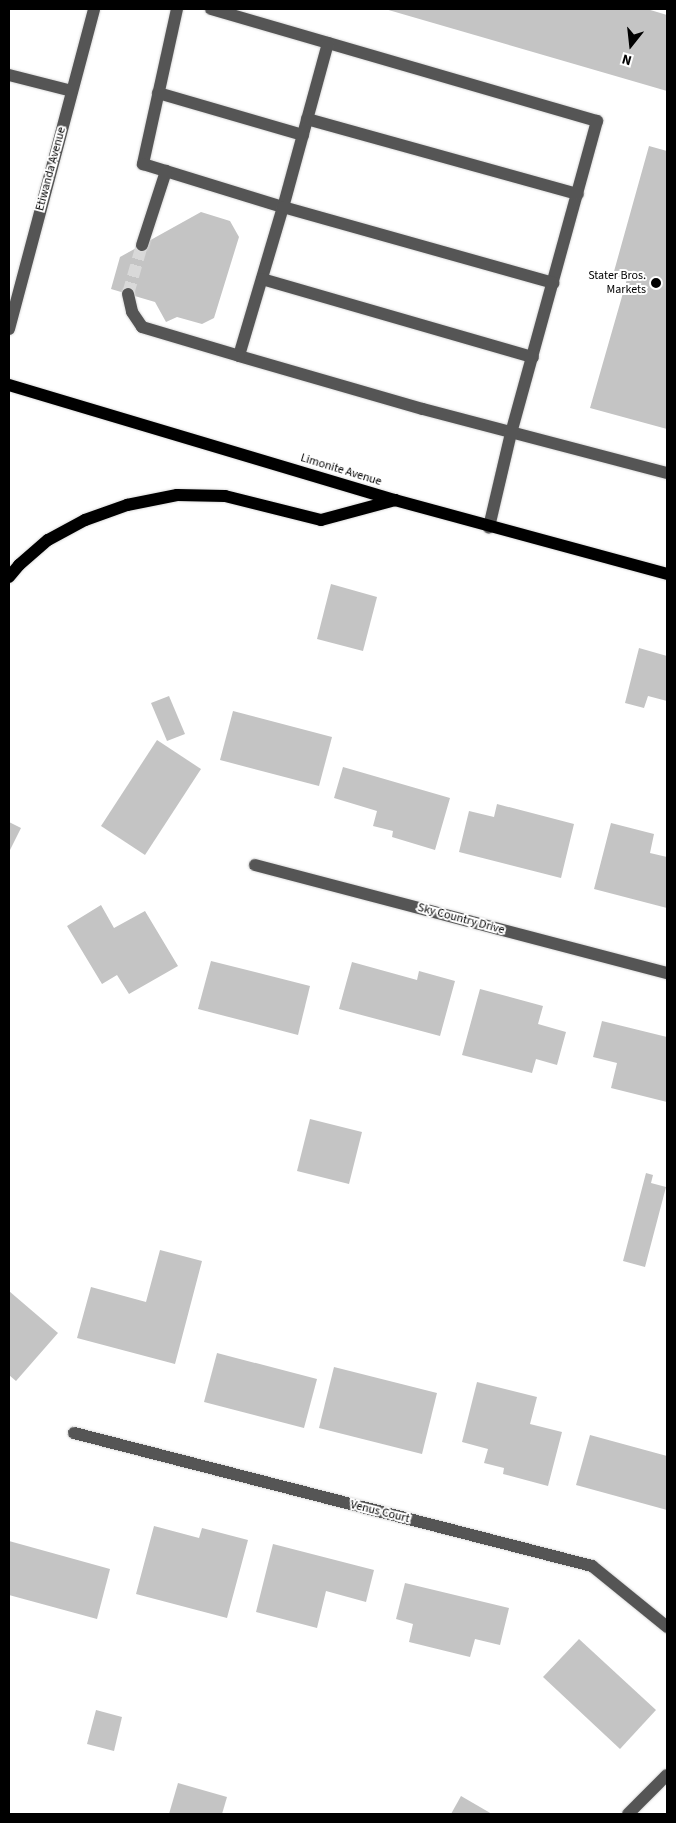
<!DOCTYPE html>
<html>
<head>
<meta charset="utf-8">
<style>
	body { margin:0 }
	#map { position:relative; width:676px; height:1823px; overflow:hidden; background:#fff; font-family:"Source Sans 3",sans-serif }
	div>[style] { position:absolute }
	[style*='--x'] { left:calc(var(--x)*1px); top:calc(var(--y)*1px); width:calc(var(--w)*1px); rotate:calc(var(--a)*1deg) }
	.building>* { inset:0; background:#c4c4c4 }
	.minor-tunnel>* { height:12px; margin-top:-6px; transform-origin:0; background:repeating-linear-gradient(90deg,#d9d9d9 0 12px,transparent 0 18px) }
	.roads { filter:drop-shadow(0 0 1px #dbdbdb) drop-shadow(0 0 1px #dbdbdb) }
	.minor>* { height:12px; margin:-6px; padding:0 6px; transform-origin:6px; border-radius:6px; background:#555 }
	.major>* { height:12px; margin:-6px; padding:0 6px; transform-origin:6px; border-radius:6px; background:#000 }
	.dots>* { width:14px; height:14px; translate:-50% -50%; box-sizing:border-box; border:2px solid #fff; border-radius:50% }
	span { translate:-50% -50%; white-space:nowrap; text-align:center; line-height:1.15; -webkit-text-stroke:4px #fff; paint-order:stroke }
	.street-label { font-size:12px; color:#000 }
	.poi-label { font-size:12px; color:#000 }
	.right { translate:-100% -50%; text-align:right }
	.frame { position:absolute; inset:0; border:10px solid #000; pointer-events:none }
	.north { position:absolute; left:606px; top:20px; width:50px; height:50px; -webkit-text-stroke:4px #fff; paint-order:stroke; rotate:196deg; font-size:14px; font-weight:700; line-height:20px; text-align:center; color:#000 }
	.north::after { content:''; display:block; margin:auto; width:18px; height:22px; background:#000; clip-path:polygon(50% 0,100% 100%,50% 72%,0 100%) }
</style>
</head>
<body>
<div id="map">
	<div class="building">
		<i style="clip-path:polygon(385px 9px,647px 9px,667px 15px,667px 91px)"></i>
		<i style="clip-path:polygon(649px 146px,667px 151px,667px 429px,590px 408px,627px 279px,613px 275px)"></i>
		<i style="clip-path:polygon(201px 212px,230px 221px,239px 237px,214px 318px,202px 324px,177px 317px,166px 322px,155px 302px,111px 289px,120px 257px)"></i>
		<i style="clip-path:polygon(331px 584px,377px 597px,363px 651px,317px 639px)"></i>
		<i style="clip-path:polygon(639px 648px,667px 656px,667px 701px,648px 696px,644px 708px,625px 703px)"></i>
		<i style="clip-path:polygon(169px 696px,185px 734px,167px 741px,151px 703px)"></i>
		<i style="clip-path:polygon(233px 711px,332px 737px,319px 786px,220px 760px)"></i>
		<i style="clip-path:polygon(157px 740px,201px 769px,145px 855px,101px 826px)"></i>
		<i style="clip-path:polygon(343px 767px,450px 798px,435px 850px,392px 837px,393px 831px,373px 826px,377px 811px,334px 798px)"></i>
		<i style="clip-path:polygon(497px 804px,574px 824px,561px 878px,459px 852px,469px 811px,494px 817px)"></i>
		<i style="clip-path:polygon(9px 822px,21px 828px,9px 852px)"></i>
		<i style="clip-path:polygon(611px 823px,654px 834px,650px 853px,667px 857px,667px 908px,594px 889px)"></i>
		<i style="clip-path:polygon(101px 905px,114px 928px,145px 911px,178px 966px,129px 994px,117px 975px,102px 984px,67px 926px)"></i>
		<i style="clip-path:polygon(211px 961px,310px 986px,298px 1035px,198px 1009px)"></i>
		<i style="clip-path:polygon(352px 962px,417px 980px,419px 971px,455px 981px,440px 1036px,339px 1009px)"></i>
		<i style="clip-path:polygon(480px 989px,543px 1006px,538px 1024px,566px 1032px,557px 1065px,536px 1059px,532px 1073px,462px 1055px)"></i>
		<i style="clip-path:polygon(602px 1021px,667px 1037px,667px 1102px,611px 1088px,617px 1063px,593px 1057px)"></i>
		<i style="clip-path:polygon(310px 1119px,362px 1132px,349px 1184px,297px 1171px)"></i>
		<i style="clip-path:polygon(646px 1173px,653px 1175px,651px 1183px,666px 1187px,645px 1267px,623px 1261px)"></i>
		<i style="clip-path:polygon(160px 1250px,202px 1261px,175px 1364px,77px 1338px,91px 1287px,146px 1302px)"></i>
		<i style="clip-path:polygon(9px 1291px,58px 1333px,16px 1381px,9px 1375px)"></i>
		<i style="clip-path:polygon(217px 1353px,317px 1379px,304px 1428px,204px 1402px)"></i>
		<i style="clip-path:polygon(334px 1367px,437px 1393px,422px 1454px,319px 1428px)"></i>
		<i style="clip-path:polygon(477px 1382px,537px 1397px,530px 1424px,562px 1432px,548px 1486px,503px 1474px,504px 1468px,484px 1463px,488px 1449px,462px 1442px)"></i>
		<i style="clip-path:polygon(590px 1435px,667px 1456px,667px 1510px,576px 1485px)"></i>
		<i style="clip-path:polygon(154px 1526px,199px 1538px,202px 1528px,248px 1540px,227px 1618px,136px 1594px)"></i>
		<i style="clip-path:polygon(9px 1541px,110px 1569px,97px 1619px,9px 1595px)"></i>
		<i style="clip-path:polygon(273px 1544px,374px 1570px,366px 1602px,326px 1591px,317px 1628px,256px 1612px)"></i>
		<i style="clip-path:polygon(405px 1583px,509px 1608px,500px 1645px,475px 1639px,470px 1657px,409px 1642px,413px 1624px,396px 1619px)"></i>
		<i style="clip-path:polygon(579px 1639px,656px 1710px,620px 1749px,543px 1677px)"></i>
		<i style="clip-path:polygon(96px 1710px,122px 1717px,114px 1751px,87px 1744px)"></i>
		<i style="clip-path:polygon(178px 1783px,227px 1797px,222px 1814px,169px 1814px)"></i>
		<i style="clip-path:polygon(461px 1796px,492px 1814px,451px 1814px)"></i>
	</div>
	<div class="minor-tunnel">
		<i style="--x:128;--y:294;--w:51;--a:-74.1"></i>
	</div>
	<div class="roads">
		<div class="minor">
			<i style="--x:177;--y:9;--w:159;--a:102.4"></i>
			<i style="--x:143;--y:164;--w:146;--a:17.1"></i>
			<i style="--x:283;--y:207;--w:155;--a:106.5"></i>
			<i style="--x:239;--y:356;--w:191;--a:16.1"></i>
			<i style="--x:423;--y:409;--w:252;--a:14.7"></i>
			<i style="--x:211;--y:9;--w:402;--a:16.2"></i>
			<i style="--x:597;--y:121;--w:324;--a:105.4"></i>
			<i style="--x:511;--y:433;--w:97;--a:103.2"></i>
			<i style="--x:328;--y:43;--w:170;--a:105.3"></i>
			<i style="--x:283;--y:207;--w:281;--a:15.7"></i>
			<i style="--x:9;--y:75;--w:65;--a:14.3"></i>
			<i style="--x:158;--y:93;--w:151;--a:16.2"></i>
			<i style="--x:307;--y:119;--w:281;--a:15.5"></i>
			<i style="--x:142;--y:245;--w:78;--a:-72"></i>
			<i style="--x:262;--y:279;--w:282;--a:16.1"></i>
			<i style="--x:128;--y:294;--w:18;--a:77"></i>
			<i style="--x:132;--y:312;--w:18;--a:56"></i>
			<i style="--x:142;--y:327;--w:101;--a:16.6"></i>
			<i style="--x:9;--y:329;--w:331;--a:-75.1"></i>
			<i style="--x:255;--y:865;--w:426;--a:14.7"></i>
			<i style="--x:74;--y:1433;--w:535;--a:14.4"></i>
			<i style="--x:592;--y:1566;--w:97;--a:39.1"></i>
			<i style="--x:628;--y:1814;--w:55;--a:-45"></i>
		</div>
		<div class="major">
			<i style="--x:9;--y:385;--w:403;--a:16.6"></i>
			<i style="--x:395;--y:500;--w:282;--a:15.2"></i>
			<i style="--x:9;--y:577;--w:16;--a:-50"></i>
			<i style="--x:19;--y:565;--w:38;--a:-41"></i>
			<i style="--x:48;--y:540;--w:42;--a:-28.4"></i>
			<i style="--x:85;--y:520;--w:45;--a:-19.7"></i>
			<i style="--x:127;--y:505;--w:51;--a:-11.3"></i>
			<i style="--x:177;--y:495;--w:48;--a:1.2"></i>
			<i style="--x:225;--y:496;--w:99;--a:14"></i>
			<i style="--x:321;--y:520;--w:77;--a:-15.1"></i>
		</div>
	</div>
	<div class="dots">
		<i style="left:656px;top:283px;background:#000"></i>
	</div>
	<div class="street-label">
		<span style="left:51px;top:169px;rotate:-75deg">Etiwanda Avenue</span>
		<span style="left:341px;top:470px;rotate:17deg">Limonite Avenue</span>
		<span style="left:461px;top:919px;rotate:15deg">Sky Country Drive</span>
		<span style="left:380px;top:1512px;rotate:14deg">Venus Court</span>
	</div>
	<div class="poi-label">
		<span class="right" style="left:646px;top:283px">Stater Bros.<br>Markets</span>
	</div>
	<div class="frame"></div>
	<div class="north">N</div>
</div>
</body>
</html>
